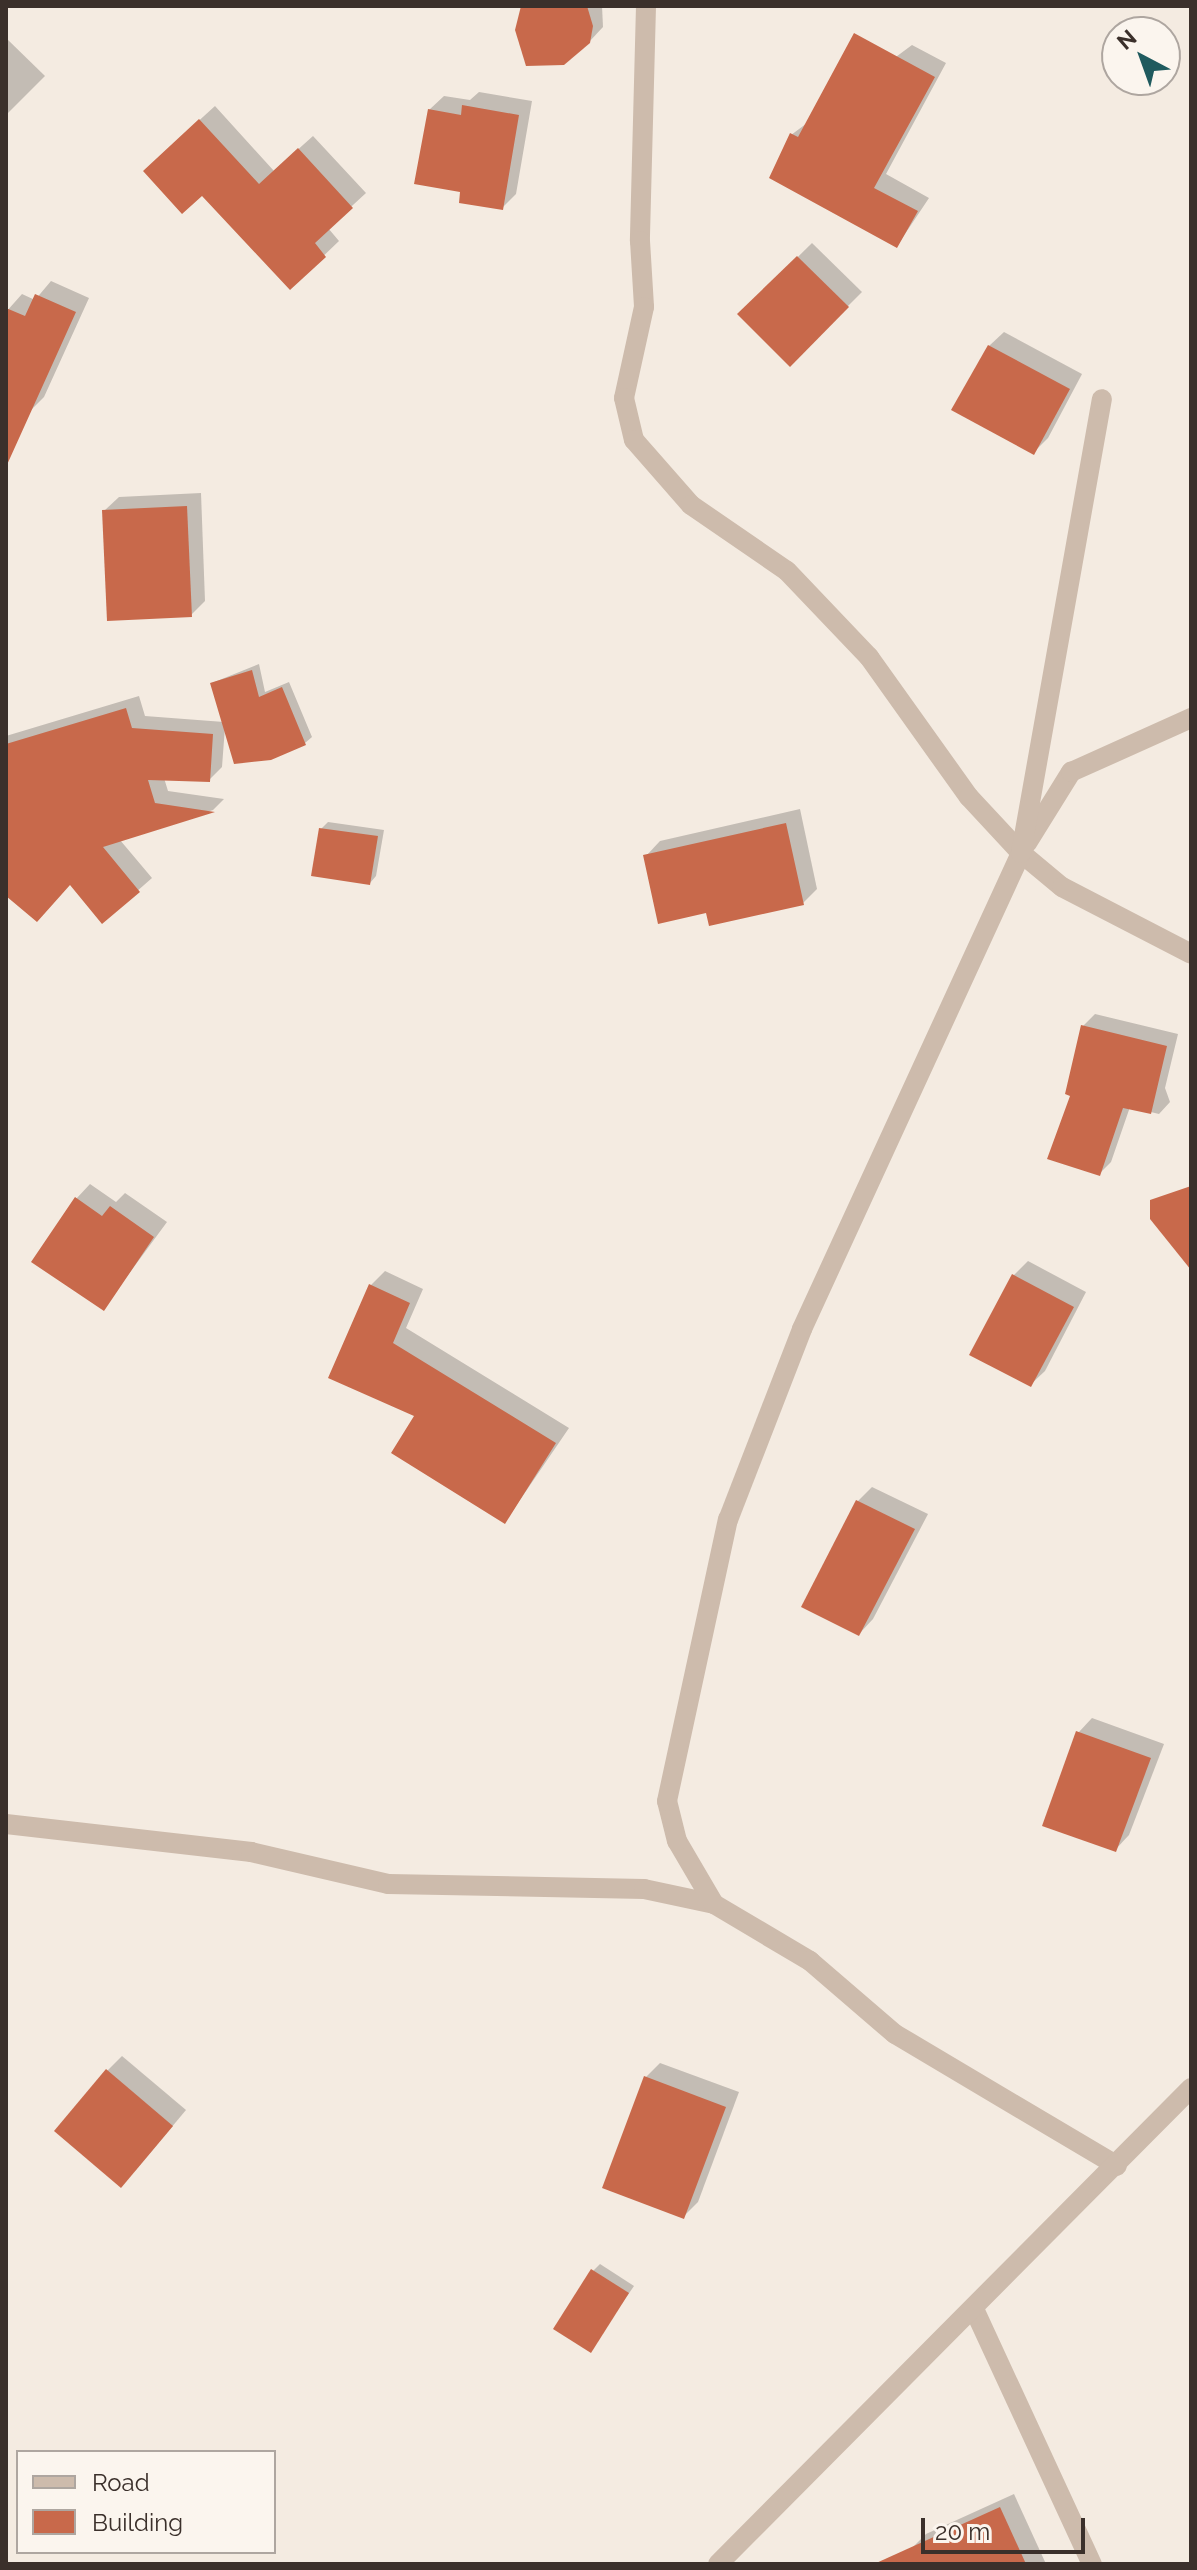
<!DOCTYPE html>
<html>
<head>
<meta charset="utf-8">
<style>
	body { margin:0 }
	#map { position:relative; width:1197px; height:2570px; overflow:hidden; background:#f4ebe1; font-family:Raleway,sans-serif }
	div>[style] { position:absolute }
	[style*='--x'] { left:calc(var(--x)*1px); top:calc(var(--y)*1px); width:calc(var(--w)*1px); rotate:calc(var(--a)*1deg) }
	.shadow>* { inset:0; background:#0003 }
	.building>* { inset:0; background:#c8694b }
	.minor>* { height:20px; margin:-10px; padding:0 10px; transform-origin:10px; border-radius:10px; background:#cdbbac }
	span { translate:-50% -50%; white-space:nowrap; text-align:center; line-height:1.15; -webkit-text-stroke:6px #fbf5ee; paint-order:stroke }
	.frame { position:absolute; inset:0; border:8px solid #3b302b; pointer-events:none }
	.legend { position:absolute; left:16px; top:2450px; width:260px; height:104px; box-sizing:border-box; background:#fbf5ee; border:2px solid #aea6a0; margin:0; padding:10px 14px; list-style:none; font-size:24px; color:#3b302b }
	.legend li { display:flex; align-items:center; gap:16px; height:40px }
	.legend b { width:40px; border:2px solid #aea6a0 }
	.north { position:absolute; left:1101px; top:16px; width:80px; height:80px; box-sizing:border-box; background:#fbf5ee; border:2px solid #aea6a0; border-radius:50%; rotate:319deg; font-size:22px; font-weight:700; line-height:32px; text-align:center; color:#3b302b }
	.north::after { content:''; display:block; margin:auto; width:28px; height:36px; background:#1f5a5e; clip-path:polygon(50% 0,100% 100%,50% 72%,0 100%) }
	.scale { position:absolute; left:921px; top:2518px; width:164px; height:36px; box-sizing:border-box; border:4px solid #3b302b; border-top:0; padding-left:10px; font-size:24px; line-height:28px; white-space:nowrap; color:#3b302b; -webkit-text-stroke:6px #fbf5ee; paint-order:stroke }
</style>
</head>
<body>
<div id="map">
	<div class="shadow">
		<i style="clip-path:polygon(527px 6px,602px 6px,603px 27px,589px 42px)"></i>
		<i style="clip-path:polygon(6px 38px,45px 76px,6px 115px)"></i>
		<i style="clip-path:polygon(912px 45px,946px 63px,886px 174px,929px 198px,897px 246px,791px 135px)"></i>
		<i style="clip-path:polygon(479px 92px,532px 101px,516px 194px,502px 208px,463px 190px,429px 110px,444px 96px,470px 100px)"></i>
		<i style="clip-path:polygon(215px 106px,274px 171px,313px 136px,366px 193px,328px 228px,339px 241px,290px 288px,203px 193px,159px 157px)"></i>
		<i style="clip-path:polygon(812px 243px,862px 292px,790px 364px,740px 314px)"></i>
		<i style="clip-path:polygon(51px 281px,89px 298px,44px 397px,30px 411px,6px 400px,6px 312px,22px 294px,35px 300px)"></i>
		<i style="clip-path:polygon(1004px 332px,1082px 374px,1048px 438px,1034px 452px,989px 346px)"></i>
		<i style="clip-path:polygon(201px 493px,205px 601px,191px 615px,104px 511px,119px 497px)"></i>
		<i style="clip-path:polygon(259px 664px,265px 692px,289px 682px,312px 737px,305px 743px,225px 727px,222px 767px,209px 780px,164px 778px,168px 791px,224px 799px,213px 810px,120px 840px,152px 878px,103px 921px,71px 883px,6px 893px,6px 736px,139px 696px,145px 716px,224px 722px,212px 683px)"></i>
		<i style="clip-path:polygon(800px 809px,817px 889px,803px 903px,707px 910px,646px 856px,660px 841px)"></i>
		<i style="clip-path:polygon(328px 822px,384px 830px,376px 876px,370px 883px,321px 829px)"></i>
		<i style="clip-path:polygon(1095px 1014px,1178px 1034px,1165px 1088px,1170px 1102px,1159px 1114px,1130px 1107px,1111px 1162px,1099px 1174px,1072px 1094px,1083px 1026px)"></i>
		<i style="clip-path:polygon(90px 1184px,116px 1202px,125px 1193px,167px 1222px,103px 1309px,76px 1199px)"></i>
		<i style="clip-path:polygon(1028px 1261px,1086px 1292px,1045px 1371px,1030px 1385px,1014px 1275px)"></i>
		<i style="clip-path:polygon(385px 1271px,423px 1289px,406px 1328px,569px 1428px,505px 1522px,417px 1415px,370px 1286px)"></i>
		<i style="clip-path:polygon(872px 1487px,928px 1514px,873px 1619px,859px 1634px,803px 1606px,858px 1501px)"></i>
		<i style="clip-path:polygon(1092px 1718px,1164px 1744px,1129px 1835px,1115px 1850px,1078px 1733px)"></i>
		<i style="clip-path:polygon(122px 2056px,186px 2110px,135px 2171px,107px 2071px)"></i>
		<i style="clip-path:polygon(660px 2063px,739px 2092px,698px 2202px,683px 2217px,646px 2077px)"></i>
		<i style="clip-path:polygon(600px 2264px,634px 2286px,590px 2350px,593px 2271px)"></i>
		<i style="clip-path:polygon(1014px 2494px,1046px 2564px,909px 2564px,912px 2548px,926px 2534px)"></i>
	</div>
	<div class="building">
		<i style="clip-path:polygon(521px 6px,587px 6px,593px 26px,590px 43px,564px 65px,526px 66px,515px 30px)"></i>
		<i style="clip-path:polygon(854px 33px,935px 77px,874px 188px,918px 211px,897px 248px,769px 178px,790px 133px,798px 137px)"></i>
		<i style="clip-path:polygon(462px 105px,519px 115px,503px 210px,459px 203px,460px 192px,414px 184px,428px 109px,461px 115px)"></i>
		<i style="clip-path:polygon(199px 119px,259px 184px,298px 148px,353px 208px,315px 243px,326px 257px,290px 290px,202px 196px,182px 214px,143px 171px)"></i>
		<i style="clip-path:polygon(797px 256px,849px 307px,790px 367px,737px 314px)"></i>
		<i style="clip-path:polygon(35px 294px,76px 312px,6px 467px,6px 308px,25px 316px)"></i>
		<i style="clip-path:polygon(988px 345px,1070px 389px,1034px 455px,951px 410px)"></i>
		<i style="clip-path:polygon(187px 506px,192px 617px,107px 621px,102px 510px)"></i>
		<i style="clip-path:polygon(252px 670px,259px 697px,282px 687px,306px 745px,271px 760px,234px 764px,210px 683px)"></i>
		<i style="clip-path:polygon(126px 708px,132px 728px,213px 734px,210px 782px,148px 780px,155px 803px,215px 812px,103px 847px,140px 892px,102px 924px,70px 885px,37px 922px,6px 896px,6px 744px)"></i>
		<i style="clip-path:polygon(786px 823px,804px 905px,709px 926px,706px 913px,658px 924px,643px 855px)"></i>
		<i style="clip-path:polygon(319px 828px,378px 836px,370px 885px,311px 876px)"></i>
		<i style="clip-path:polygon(1081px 1025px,1167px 1046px,1151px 1114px,1123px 1108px,1100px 1176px,1047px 1159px,1070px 1096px,1065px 1094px)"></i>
		<i style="clip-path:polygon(1191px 1186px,1191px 1270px,1150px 1219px,1150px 1200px)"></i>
		<i style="clip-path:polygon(75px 1197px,102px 1216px,110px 1206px,154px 1237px,104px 1311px,31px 1262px)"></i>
		<i style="clip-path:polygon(1012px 1274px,1074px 1307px,1031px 1387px,969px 1355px)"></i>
		<i style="clip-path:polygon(369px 1284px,410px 1303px,393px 1343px,556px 1443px,505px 1524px,391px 1453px,414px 1416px,328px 1378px)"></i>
		<i style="clip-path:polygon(856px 1500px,915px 1529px,859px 1636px,801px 1607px)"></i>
		<i style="clip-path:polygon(1076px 1731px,1151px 1758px,1116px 1852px,1042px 1826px)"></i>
		<i style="clip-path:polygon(106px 2069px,173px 2126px,121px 2188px,54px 2131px)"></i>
		<i style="clip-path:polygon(644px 2076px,726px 2107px,684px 2219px,602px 2188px)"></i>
		<i style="clip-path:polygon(591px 2269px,629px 2293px,591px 2353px,553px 2329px)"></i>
		<i style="clip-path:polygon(1000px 2507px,1026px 2564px,874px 2564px)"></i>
	</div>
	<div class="minor">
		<i style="--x:646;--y:6;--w:235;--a:91.5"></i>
		<i style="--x:640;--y:241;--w:66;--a:86.5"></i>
		<i style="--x:644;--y:307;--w:93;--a:102.4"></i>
		<i style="--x:624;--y:398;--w:43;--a:76.6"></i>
		<i style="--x:634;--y:440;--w:86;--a:48.8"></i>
		<i style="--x:691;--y:505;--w:116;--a:34.5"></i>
		<i style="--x:787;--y:571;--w:119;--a:46.4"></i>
		<i style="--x:869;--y:657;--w:172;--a:54.5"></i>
		<i style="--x:969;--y:797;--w:76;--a:47.1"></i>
		<i style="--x:1021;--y:853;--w:53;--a:39.7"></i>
		<i style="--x:1062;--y:887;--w:145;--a:27.4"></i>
		<i style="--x:1027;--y:843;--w:84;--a:-58.2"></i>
		<i style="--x:1071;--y:772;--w:132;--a:-24.2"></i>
		<i style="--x:6;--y:1824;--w:247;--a:6.5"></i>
		<i style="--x:251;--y:1852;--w:141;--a:13.1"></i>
		<i style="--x:388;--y:1884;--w:256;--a:1.1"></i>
		<i style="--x:644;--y:1889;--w:72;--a:12.1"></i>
		<i style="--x:714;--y:1904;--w:112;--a:30.7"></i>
		<i style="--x:810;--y:1961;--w:112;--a:40.7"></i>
		<i style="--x:895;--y:2034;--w:258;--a:30.7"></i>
		<i style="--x:714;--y:1904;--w:73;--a:-120.4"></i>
		<i style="--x:677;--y:1841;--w:41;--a:-104"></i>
		<i style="--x:667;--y:1801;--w:288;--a:-77.8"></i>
		<i style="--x:728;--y:1520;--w:205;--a:-68.8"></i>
		<i style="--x:802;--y:1329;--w:524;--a:-65.29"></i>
		<i style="--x:1021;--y:853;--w:461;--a:-79.9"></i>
		<i style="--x:974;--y:2309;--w:281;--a:65.2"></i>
		<i style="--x:718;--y:2564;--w:671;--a:-45.18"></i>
	</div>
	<div class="frame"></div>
	<ul class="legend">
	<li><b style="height:10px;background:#cdbbac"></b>Road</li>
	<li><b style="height:22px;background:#c8694b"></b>Building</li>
	</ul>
	<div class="north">N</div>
	<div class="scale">20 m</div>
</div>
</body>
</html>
